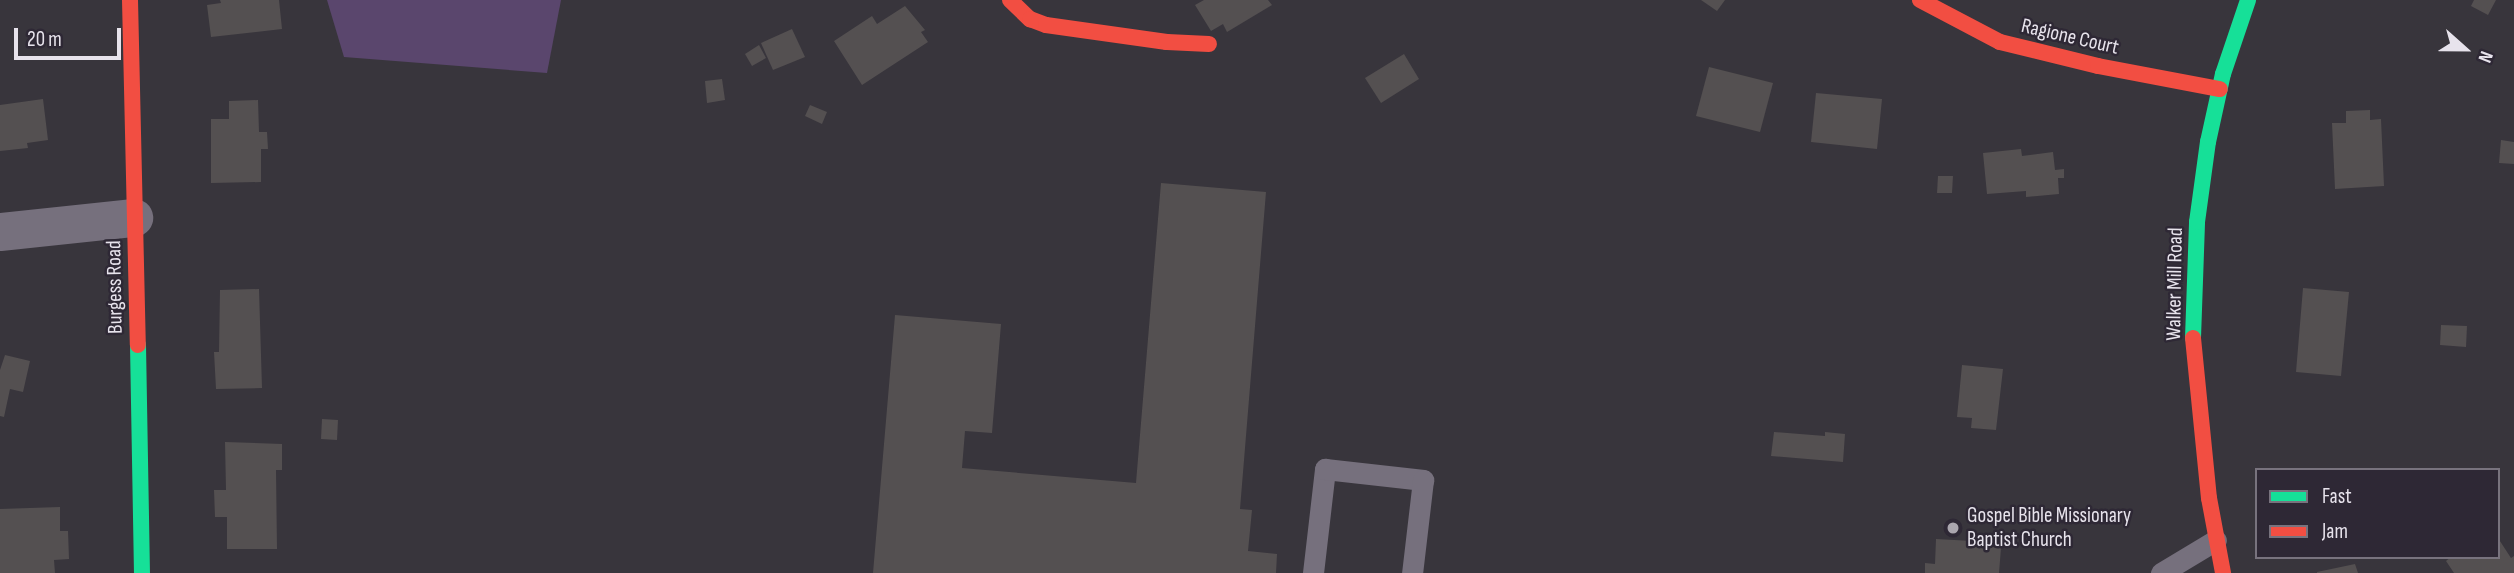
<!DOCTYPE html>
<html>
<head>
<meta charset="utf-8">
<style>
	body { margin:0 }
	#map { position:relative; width:2514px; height:573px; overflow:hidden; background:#38353c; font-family:"Sofia Sans Condensed",sans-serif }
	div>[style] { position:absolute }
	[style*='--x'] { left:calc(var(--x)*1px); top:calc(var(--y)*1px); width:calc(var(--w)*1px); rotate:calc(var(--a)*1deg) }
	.green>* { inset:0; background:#5a466d }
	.building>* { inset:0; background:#545051 }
	.lane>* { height:21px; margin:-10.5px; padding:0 10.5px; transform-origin:10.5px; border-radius:10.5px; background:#76707d }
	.street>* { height:38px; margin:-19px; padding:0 19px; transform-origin:19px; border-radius:19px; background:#76707d }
	.fast>* { height:16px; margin:-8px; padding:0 8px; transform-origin:8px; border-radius:8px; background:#16e098 }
	.jam>* { height:16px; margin:-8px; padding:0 8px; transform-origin:8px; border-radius:8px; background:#f24e42 }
	.dots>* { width:19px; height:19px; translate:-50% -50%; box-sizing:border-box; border:4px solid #2e2835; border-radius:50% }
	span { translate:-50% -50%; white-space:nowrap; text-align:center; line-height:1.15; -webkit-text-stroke:5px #2e2835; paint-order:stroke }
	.street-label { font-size:21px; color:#e7e3ec }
	.poi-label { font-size:21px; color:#e7e3ec }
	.left { translate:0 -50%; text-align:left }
	.legend { position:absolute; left:2255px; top:468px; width:245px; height:91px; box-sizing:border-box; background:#2e2835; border:2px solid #78737e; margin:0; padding:9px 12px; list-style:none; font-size:21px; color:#e7e3ec }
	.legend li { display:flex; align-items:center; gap:14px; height:35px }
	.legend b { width:35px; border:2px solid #78737e }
	.north { position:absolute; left:2430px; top:14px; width:70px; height:70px; -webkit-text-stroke:5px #2e2835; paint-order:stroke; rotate:111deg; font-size:19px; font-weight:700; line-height:28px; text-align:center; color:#e7e3ec }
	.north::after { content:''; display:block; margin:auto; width:24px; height:32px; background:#e7e3ec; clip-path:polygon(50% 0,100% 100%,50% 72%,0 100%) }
	.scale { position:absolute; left:14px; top:28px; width:107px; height:32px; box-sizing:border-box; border:4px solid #e7e3ec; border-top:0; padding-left:9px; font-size:21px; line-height:24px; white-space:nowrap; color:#e7e3ec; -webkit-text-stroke:5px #2e2835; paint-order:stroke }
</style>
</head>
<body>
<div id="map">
	<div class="green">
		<i style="clip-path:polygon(327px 0,561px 0,547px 73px,344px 57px)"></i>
	</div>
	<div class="building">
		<i style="clip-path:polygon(220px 0,279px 0,282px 29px,211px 37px,207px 5px,221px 3px)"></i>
		<i style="clip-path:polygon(1204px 0,1268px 0,1272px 5px,1227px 32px,1223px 24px,1211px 31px,1195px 5px)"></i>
		<i style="clip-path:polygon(1701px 0,1725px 0,1717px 11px)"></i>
		<i style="clip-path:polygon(2474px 0,2496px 0,2488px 15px,2471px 6px)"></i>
		<i style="clip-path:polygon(905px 6px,925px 30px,921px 32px,928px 42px,862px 85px,834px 41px,872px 16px,877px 24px)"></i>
		<i style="clip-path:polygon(792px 29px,805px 57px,773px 70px,761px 43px)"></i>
		<i style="clip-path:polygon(759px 45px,766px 58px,752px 66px,745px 54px)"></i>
		<i style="clip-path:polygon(1404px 54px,1419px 79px,1381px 103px,1365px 78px)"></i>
		<i style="clip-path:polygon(1709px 67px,1773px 83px,1760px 132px,1696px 116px)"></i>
		<i style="clip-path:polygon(722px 79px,725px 100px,707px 103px,705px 81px)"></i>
		<i style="clip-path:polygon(1816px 93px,1882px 99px,1877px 149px,1811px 142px)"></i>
		<i style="clip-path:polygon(43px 99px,48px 140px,27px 143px,28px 148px,0 151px,0 105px)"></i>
		<i style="clip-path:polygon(258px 100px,259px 132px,267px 132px,268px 149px,261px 149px,261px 182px,211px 183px,211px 119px,229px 119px,229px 101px)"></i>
		<i style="clip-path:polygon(810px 105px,827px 112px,822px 124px,805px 116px)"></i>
		<i style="clip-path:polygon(2370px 110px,2370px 120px,2381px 119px,2384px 186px,2335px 189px,2332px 123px,2346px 123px,2346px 111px)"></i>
		<i style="clip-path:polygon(2501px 140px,2514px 142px,2514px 164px,2499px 163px)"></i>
		<i style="clip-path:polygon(2021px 149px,2022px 156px,2053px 152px,2055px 170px,2064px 169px,2064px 178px,2058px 178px,2059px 194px,2026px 197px,2026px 191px,1987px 194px,1983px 153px)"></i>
		<i style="clip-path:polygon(1938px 176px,1953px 176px,1952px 193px,1937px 193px)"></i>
		<i style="clip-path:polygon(1161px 183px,1266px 192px,1240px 509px,1252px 510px,1248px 551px,1277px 554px,1276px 573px,873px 573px,895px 315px,1001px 324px,992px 433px,965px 431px,962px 468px,1136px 483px)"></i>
		<i style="clip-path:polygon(2303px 288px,2349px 292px,2341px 376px,2296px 372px)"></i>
		<i style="clip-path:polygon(259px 289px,262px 388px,216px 389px,214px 352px,219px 352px,220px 290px)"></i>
		<i style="clip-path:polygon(2441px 325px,2467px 326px,2466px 347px,2440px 345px)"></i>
		<i style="clip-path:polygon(5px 355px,30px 361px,23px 392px,10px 389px,4px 417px,0 416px,0 370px)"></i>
		<i style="clip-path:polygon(1962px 365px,2003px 369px,1996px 430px,1971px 428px,1972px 418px,1957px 417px)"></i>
		<i style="clip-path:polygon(322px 419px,338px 420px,337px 440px,321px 439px)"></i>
		<i style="clip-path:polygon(1774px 432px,1825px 436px,1825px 432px,1845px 434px,1843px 462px,1771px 456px)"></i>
		<i style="clip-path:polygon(225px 442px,282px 444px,282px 470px,276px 470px,277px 549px,227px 549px,227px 517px,215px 517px,214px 490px,226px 490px)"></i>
		<i style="clip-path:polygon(60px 507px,60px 531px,68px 531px,69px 559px,54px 560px,55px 573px,0 573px,0 509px)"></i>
		<i style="clip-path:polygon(2498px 538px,2511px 558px,2514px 556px,2514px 573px,2454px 573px,2446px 561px,2451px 557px,2498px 557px)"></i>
		<i style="clip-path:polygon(1936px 539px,1991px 542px,1991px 547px,2001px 548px,1999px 573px,1925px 573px,1925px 563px,1935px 564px)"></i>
		<i style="clip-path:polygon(2355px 564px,2358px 573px,2317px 573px,2317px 572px)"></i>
	</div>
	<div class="lane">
		<i style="--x:1313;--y:573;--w:105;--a:-83.4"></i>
		<i style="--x:1325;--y:469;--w:99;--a:6.4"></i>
		<i style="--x:1423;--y:480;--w:94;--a:96.7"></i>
		<i style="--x:2161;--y:573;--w:64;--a:-31"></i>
	</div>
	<div class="street">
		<i style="--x:0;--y:232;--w:135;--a:-6"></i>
	</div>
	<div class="fast">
		<i style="--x:2193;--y:338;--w:116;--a:-88"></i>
		<i style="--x:2197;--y:222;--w:81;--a:-82.2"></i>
		<i style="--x:2208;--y:142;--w:70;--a:-77.6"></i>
		<i style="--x:2223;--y:74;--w:78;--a:-71.3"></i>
		<i style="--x:138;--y:345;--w:228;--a:89"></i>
	</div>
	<div class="jam">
		<i style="--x:130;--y:0;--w:345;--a:88.7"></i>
		<i style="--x:1010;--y:0;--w:28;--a:44"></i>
		<i style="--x:1030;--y:19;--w:17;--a:21"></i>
		<i style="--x:1046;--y:25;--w:122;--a:8"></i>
		<i style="--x:1167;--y:42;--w:42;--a:2.7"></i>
		<i style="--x:1920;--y:0;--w:90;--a:27.7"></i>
		<i style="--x:2000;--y:42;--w:101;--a:13.8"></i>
		<i style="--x:2098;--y:66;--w:124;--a:10.7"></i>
		<i style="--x:2193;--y:338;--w:161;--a:84.3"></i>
		<i style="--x:2209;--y:498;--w:76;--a:79.4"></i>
	</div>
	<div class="dots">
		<i style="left:1953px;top:528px;background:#aaa6ae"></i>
	</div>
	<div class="street-label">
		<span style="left:2070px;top:37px;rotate:13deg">Ragione Court</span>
		<span style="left:2175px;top:284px;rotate:-89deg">Walker Mill Road</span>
		<span style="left:115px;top:287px;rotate:-91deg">Burgess Road</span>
	</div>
	<div class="poi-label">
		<span class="left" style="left:1967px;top:528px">Gospel Bible Missionary<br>Baptist Church</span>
	</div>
	<ul class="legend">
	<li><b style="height:9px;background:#16e098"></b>Fast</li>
	<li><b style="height:9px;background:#f24e42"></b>Jam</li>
	</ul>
	<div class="north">N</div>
	<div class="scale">20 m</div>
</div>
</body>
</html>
